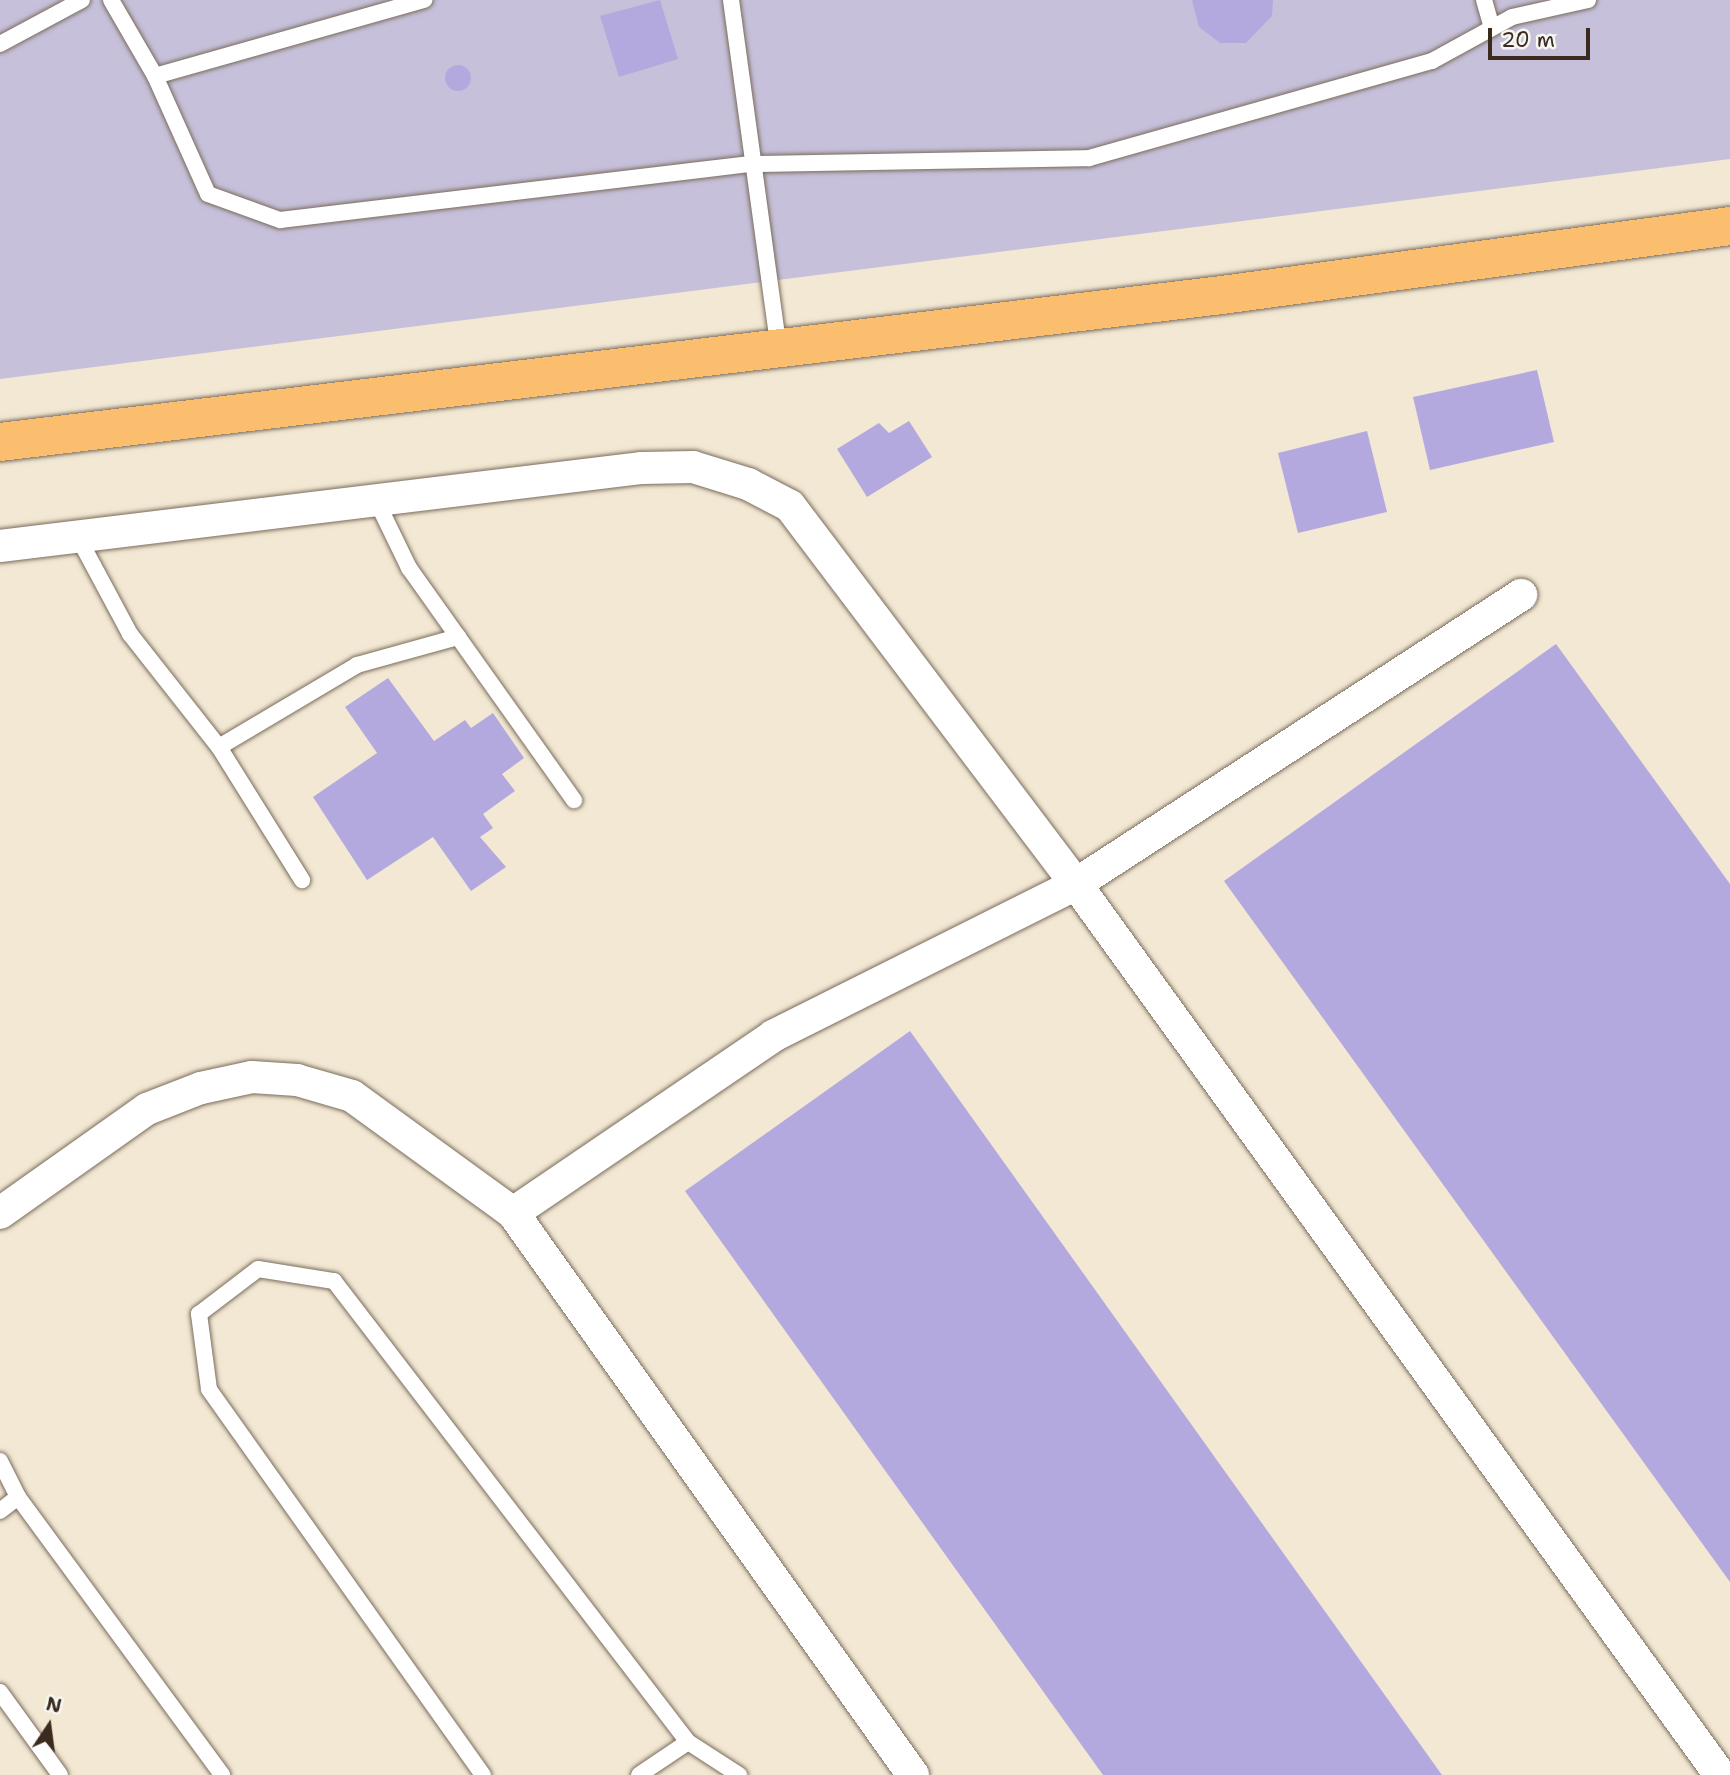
<!DOCTYPE html>
<html>
<head>
<meta charset="utf-8">
<style>
	body { margin:0 }
	#map { position:relative; width:1730px; height:1775px; overflow:hidden; background:#f2e8d3; font-family:"Shantell Sans",sans-serif }
	div>[style] { position:absolute }
	[style*='--x'] { left:calc(var(--x)*1px); top:calc(var(--y)*1px); width:calc(var(--w)*1px); rotate:calc(var(--a)*1deg) }
	.industrial>* { inset:0; background:#c6c0da }
	.building>* { inset:0; background:#b4a9de }
	.round { border-radius:50% }
	.roads { filter:drop-shadow(0 0 2px #7b6c5d) drop-shadow(0 0 2px #7b6c5d) }
	.lane>* { height:16px; margin:-8px; padding:0 8px; transform-origin:8px; border-radius:8px; background:#fff }
	.street>* { height:32px; margin:-16px; padding:0 16px; transform-origin:16px; border-radius:16px; background:#fff }
	.primary>* { height:38px; margin:-19px; padding:0 19px; transform-origin:19px; border-radius:19px; background:#fbbe6e }
	span { translate:-50% -50%; white-space:nowrap; text-align:center; line-height:1.15; -webkit-text-stroke:6px #f6f6f2; paint-order:stroke }
	.north { position:absolute; left:14px; top:1691px; width:70px; height:70px; -webkit-text-stroke:5px #f6f6f2; paint-order:stroke; rotate:13deg; font-size:19px; font-weight:700; line-height:28px; text-align:center; color:#3b2a1e }
	.north::after { content:''; display:block; margin:auto; width:24px; height:32px; background:#3b2a1e; clip-path:polygon(50% 0,100% 100%,50% 72%,0 100%) }
	.scale { position:absolute; left:1488px; top:28px; width:102px; height:32px; box-sizing:border-box; border:4px solid #3b2a1e; border-top:0; padding-left:9px; font-size:21px; line-height:24px; white-space:nowrap; color:#3b2a1e; -webkit-text-stroke:5px #f6f6f2; paint-order:stroke }
</style>
</head>
<body>
<div id="map">
	<div class="industrial">
		<i style="clip-path:polygon(0 0,1730px 0,1730px 159px,0 379px)"></i>
	</div>
	<div class="building">
		<i style="clip-path:polygon(660px 0,678px 59px,619px 77px,600px 16px)"></i>
		<i style="clip-path:polygon(1192px 0,1273px 0,1272px 16px,1246px 43px,1220px 43px,1199px 27px)"></i>
		<i class="round" style="left:445px;top:65px;width:26px;height:26px"></i>
		<i style="clip-path:polygon(1537px 370px,1554px 442px,1430px 470px,1413px 397px)"></i>
		<i style="clip-path:polygon(909px 421px,932px 457px,867px 497px,837px 449px,879px 423px,889px 433px)"></i>
		<i style="clip-path:polygon(1367px 431px,1387px 512px,1298px 533px,1278px 453px)"></i>
		<i style="clip-path:polygon(1556px 644px,1730px 884px,1730px 1582px,1224px 881px)"></i>
		<i style="clip-path:polygon(388px 678px,434px 741px,465px 720px,471px 728px,493px 713px,524px 758px,502px 774px,515px 791px,483px 814px,493px 828px,480px 837px,506px 867px,471px 891px,433px 837px,367px 880px,313px 797px,377px 753px,345px 707px)"></i>
		<i style="clip-path:polygon(910px 1031px,1442px 1775px,1103px 1775px,685px 1191px)"></i>
	</div>
	<div class="roads">
		<div class="lane">
			<i style="--x:111;--y:0;--w:88;--a:59.9"></i>
			<i style="--x:155;--y:76;--w:129;--a:65.8"></i>
			<i style="--x:208;--y:194;--w:77;--a:19.9"></i>
			<i style="--x:280;--y:220;--w:476;--a:-6.8"></i>
			<i style="--x:753;--y:164;--w:336;--a:-1"></i>
			<i style="--x:1089;--y:158;--w:356;--a:-15.8"></i>
			<i style="--x:1432;--y:61;--w:91;--a:-28.8"></i>
			<i style="--x:1512;--y:17;--w:78;--a:-12.6"></i>
			<i style="--x:731;--y:0;--w:352;--a:82.2"></i>
			<i style="--x:1484;--y:0;--w:29;--a:74"></i>
			<i style="--x:0;--y:44;--w:93;--a:-28.2"></i>
			<i style="--x:155;--y:76;--w:280;--a:-15.8"></i>
			<i style="--x:376;--y:500;--w:76;--a:64.1"></i>
			<i style="--x:409;--y:568;--w:285;--a:54.6"></i>
			<i style="--x:78;--y:537;--w:110;--a:61.8"></i>
			<i style="--x:130;--y:634;--w:144;--a:51.8"></i>
			<i style="--x:219;--y:747;--w:157;--a:58"></i>
			<i style="--x:219;--y:747;--w:161;--a:-30.7"></i>
			<i style="--x:357;--y:665;--w:105;--a:-15.5"></i>
			<i style="--x:0;--y:1461;--w:40;--a:63.4"></i>
			<i style="--x:18;--y:1497;--w:345;--a:53.7"></i>
			<i style="--x:0;--y:1511;--w:23;--a:-38"></i>
			<i style="--x:0;--y:1692;--w:102;--a:54.1"></i>
			<i style="--x:688;--y:1742;--w:61;--a:32.9"></i>
			<i style="--x:483;--y:1775;--w:473;--a:-125.4"></i>
			<i style="--x:209;--y:1389;--w:76;--a:-97.6"></i>
			<i style="--x:199;--y:1314;--w:74;--a:-37.3"></i>
			<i style="--x:258;--y:1269;--w:77;--a:9"></i>
			<i style="--x:334;--y:1281;--w:581;--a:52.48"></i>
			<i style="--x:688;--y:1742;--w:59;--a:146"></i>
		</div>
		<div class="street">
			<i style="--x:0;--y:546;--w:647;--a:-6.93"></i>
			<i style="--x:642;--y:468;--w:51;--a:-1.1"></i>
			<i style="--x:693;--y:467;--w:58;--a:17.2"></i>
			<i style="--x:748;--y:484;--w:47;--a:27.6"></i>
			<i style="--x:790;--y:506;--w:474;--a:52.9"></i>
			<i style="--x:1076;--y:884;--w:1099;--a:54.14"></i>
			<i style="--x:0;--y:1213;--w:180;--a:-35.3"></i>
			<i style="--x:147;--y:1109;--w:58;--a:-21.3"></i>
			<i style="--x:201;--y:1088;--w:52;--a:-12.2"></i>
			<i style="--x:252;--y:1077;--w:45;--a:3.8"></i>
			<i style="--x:297;--y:1080;--w:57;--a:16.2"></i>
			<i style="--x:352;--y:1096;--w:199;--a:36"></i>
			<i style="--x:513;--y:1213;--w:690;--a:54.56"></i>
			<i style="--x:513;--y:1213;--w:315;--a:-34.2"></i>
			<i style="--x:773;--y:1036;--w:339;--a:-26.6"></i>
			<i style="--x:1076;--y:884;--w:531;--a:-33"></i>
		</div>
		<div class="primary">
			<i style="--x:0;--y:442;--w:1231;--a:-6.86"></i>
			<i style="--x:1222;--y:295;--w:513;--a:-7.73"></i>
		</div>
	</div>
	<div class="north">N</div>
	<div class="scale">20 m</div>
</div>
</body>
</html>
